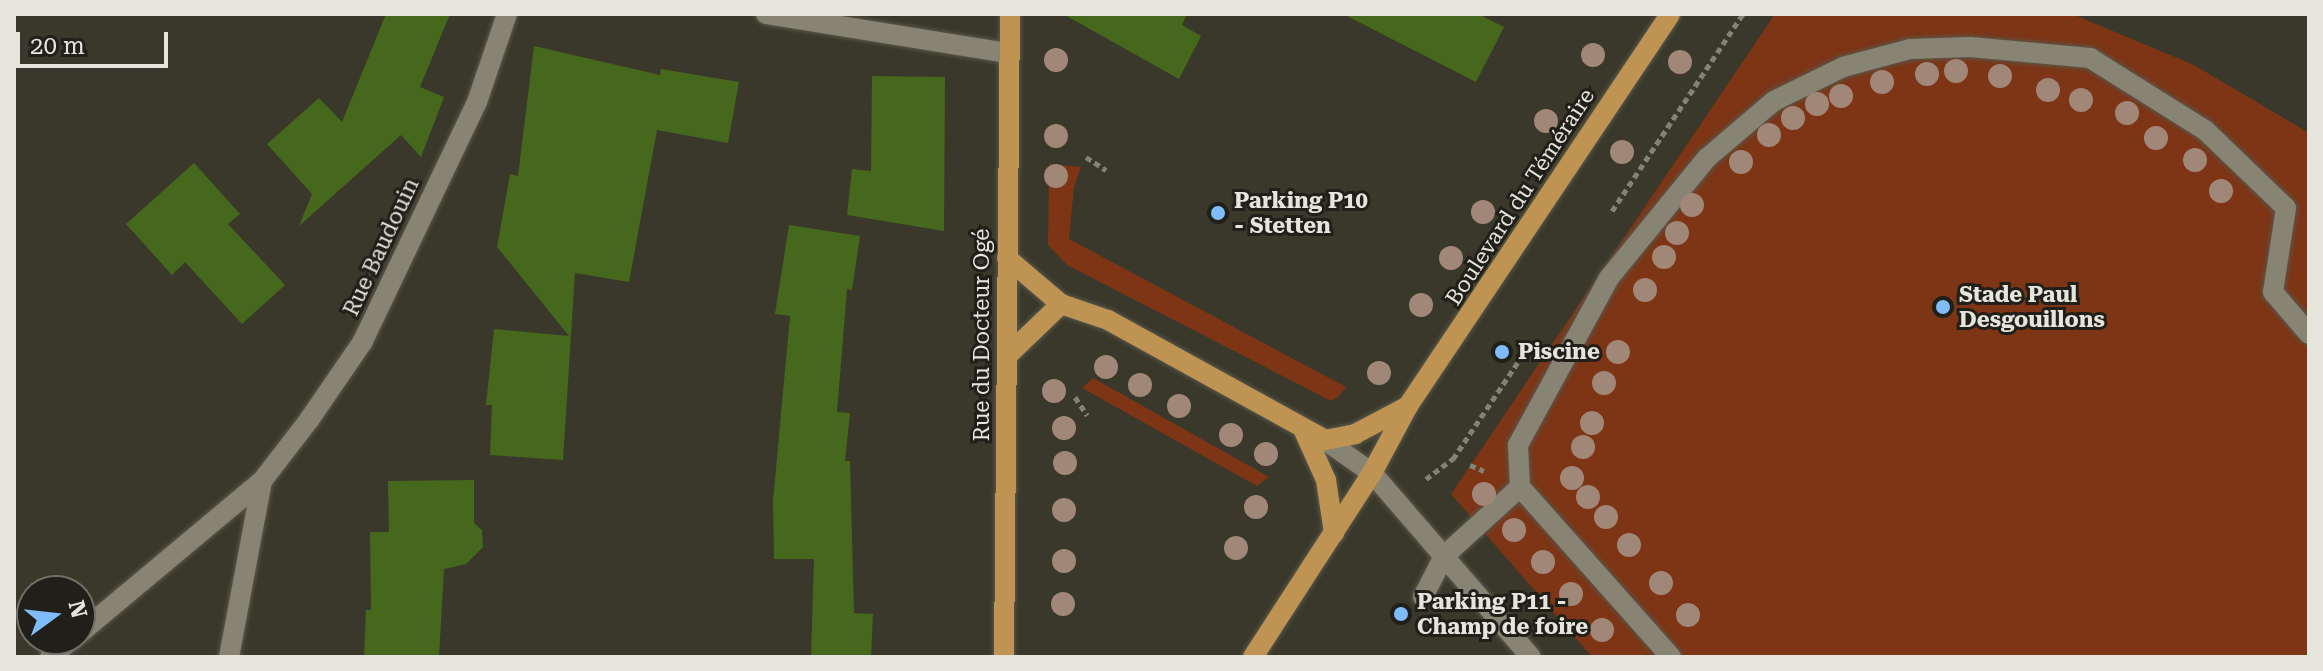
<!DOCTYPE html>
<html>
<head>
<meta charset="utf-8">
<style>
	body { margin:0 }
	#map { position:relative; width:2323px; height:671px; overflow:hidden; background:#3a382a; font-family:"Roboto Serif",serif }
	div>[style] { position:absolute }
	[style*='--x'] { left:calc(var(--x)*1px); top:calc(var(--y)*1px); width:calc(var(--w)*1px); rotate:calc(var(--a)*1deg) }
	.green>* { inset:0; background:#7d3516 }
	.building>* { inset:0; background:#46681d }
	.path>* { height:5px; margin-top:-2.5px; transform-origin:0; background:repeating-linear-gradient(90deg,#838276 0 6px,transparent 0 10px) }
	.roads { filter:drop-shadow(0 0 2px #59574b) drop-shadow(0 0 2px #59574b) }
	.minor>* { height:20px; margin:-10px; padding:0 10px; transform-origin:10px; border-radius:10px; background:#878474 }
	.major>* { height:20px; margin:-10px; padding:0 10px; transform-origin:10px; border-radius:10px; background:#bf9453 }
	.trees>* { width:24px; height:24px; margin:-12px; border-radius:50%; background:#a08778 }
	.dots>* { width:22px; height:22px; translate:-50% -50%; box-sizing:border-box; border:4px solid #201f19; border-radius:50% }
	span { translate:-50% -50%; white-space:nowrap; text-align:center; line-height:1.15; -webkit-text-stroke:6px #201f19; paint-order:stroke }
	.street-label { font-size:22px; color:#e6e5dc }
	.poi-label { font-size:22px; color:#e6e5dc; font-weight:700 }
	.left { translate:0 -50%; text-align:left }
	.frame { position:absolute; inset:0; border:16px solid #e6e5dc; pointer-events:none }
	.north { position:absolute; left:16px; top:575px; width:80px; height:80px; box-sizing:border-box; background:#201f19; border:2px solid #6f6e67; border-radius:50%; rotate:75deg; font-size:22px; font-weight:700; line-height:32px; text-align:center; color:#e6e5dc }
	.north::after { content:''; display:block; margin:auto; width:28px; height:36px; background:#7fbdfa; clip-path:polygon(50% 0,100% 100%,50% 72%,0 100%) }
	.scale { position:absolute; left:16px; top:32px; width:152px; height:36px; box-sizing:border-box; border:4px solid #e6e5dc; border-top:0; padding-left:10px; font-size:24px; line-height:28px; white-space:nowrap; color:#e6e5dc; -webkit-text-stroke:6px #201f19; paint-order:stroke }
</style>
</head>
<body>
<div id="map">
	<div class="green">
		<i style="clip-path:polygon(1775px 14px,2072px 14px,2194px 65px,2309px 133px,2309px 657px,1592px 657px,1451px 494px)"></i>
		<i style="clip-path:polygon(1049px 164px,1081px 167px,1074px 187px,1069px 239px,1346px 387px,1339px 396px,1331px 401px,1067px 265px,1048px 245px)"></i>
		<i style="clip-path:polygon(1093px 378px,1102px 383px,1269px 477px,1257px 486px,1082px 388px)"></i>
	</div>
	<div class="building">
		<i style="clip-path:polygon(386px 14px,450px 14px,420px 87px,444px 97px,421px 157px,401px 135px,299px 226px,312px 194px,267px 144px,319px 98px,342px 122px)"></i>
		<i style="clip-path:polygon(1063px 14px,1187px 14px,1182px 25px,1201px 36px,1179px 79px)"></i>
		<i style="clip-path:polygon(1343px 14px,1478px 14px,1504px 27px,1476px 82px)"></i>
		<i style="clip-path:polygon(534px 46px,660px 75px,661px 69px,739px 82px,728px 143px,657px 130px,629px 282px,575px 273px,563px 460px,490px 455px,492px 405px,486px 405px,494px 329px,569px 336px,497px 247px,510px 174px,518px 176px)"></i>
		<i style="clip-path:polygon(872px 76px,945px 77px,944px 231px,847px 215px,852px 169px,871px 171px)"></i>
		<i style="clip-path:polygon(194px 163px,240px 214px,228px 224px,285px 285px,242px 324px,185px 262px,172px 275px,126px 224px)"></i>
		<i style="clip-path:polygon(789px 225px,860px 236px,852px 290px,847px 289px,837px 412px,850px 413px,845px 461px,850px 461px,854px 613px,873px 614px,871px 657px,811px 657px,814px 559px,774px 559px,773px 501px,790px 316px,775px 314px)"></i>
		<i style="clip-path:polygon(474px 480px,474px 523px,482px 530px,483px 547px,466px 564px,444px 569px,439px 657px,364px 657px,366px 610px,371px 610px,370px 532px,389px 532px,388px 481px)"></i>
	</div>
	<div class="path">
		<i style="--x:1086;--y:157;--w:24;--a:33"></i>
		<i style="--x:1612;--y:211;--w:237;--a:-56.4"></i>
		<i style="--x:1075;--y:397;--w:22;--a:56"></i>
		<i style="--x:1470;--y:465;--w:15;--a:23"></i>
		<i style="--x:1426;--y:479;--w:34;--a:-37"></i>
		<i style="--x:1453;--y:459;--w:117;--a:-56.2"></i>
	</div>
	<div class="roads">
		<div class="minor">
			<i style="--x:766;--y:14;--w:243;--a:9.2"></i>
			<i style="--x:1325;--y:440;--w:57;--a:35.1"></i>
			<i style="--x:1372;--y:473;--w:243;--a:49.2"></i>
			<i style="--x:1423;--y:597;--w:46;--a:-62.9"></i>
			<i style="--x:1444;--y:556;--w:103;--a:-42.2"></i>
			<i style="--x:80;--y:633;--w:237;--a:-39.9"></i>
			<i style="--x:262;--y:481;--w:77;--a:-52.4"></i>
			<i style="--x:309;--y:420;--w:96;--a:-55.6"></i>
			<i style="--x:363;--y:341;--w:265;--a:-64.5"></i>
			<i style="--x:477;--y:102;--w:93;--a:-71.2"></i>
			<i style="--x:50;--y:657;--w:28;--a:-39"></i>
			<i style="--x:229;--y:657;--w:179;--a:-79.4"></i>
			<i style="--x:1671;--y:657;--w:227;--a:-131.6"></i>
			<i style="--x:1520;--y:487;--w:42;--a:-92.7"></i>
			<i style="--x:1518;--y:445;--w:190;--a:-61.4"></i>
			<i style="--x:1609;--y:278;--w:155;--a:-50.8"></i>
			<i style="--x:1707;--y:158;--w:88;--a:-40.4"></i>
			<i style="--x:1774;--y:101;--w:77;--a:-26.2"></i>
			<i style="--x:1843;--y:67;--w:69;--a:-15"></i>
			<i style="--x:1910;--y:49;--w:60;--a:-1.9"></i>
			<i style="--x:1970;--y:47;--w:121;--a:5.2"></i>
			<i style="--x:2090;--y:58;--w:136;--a:32.1"></i>
			<i style="--x:2205;--y:130;--w:112;--a:43.9"></i>
			<i style="--x:2286;--y:208;--w:85;--a:98.8"></i>
			<i style="--x:2273;--y:292;--w:55;--a:49.4"></i>
		</div>
		<div class="major">
			<i style="--x:1007;--y:258;--w:71;--a:40.4"></i>
			<i style="--x:1061;--y:304;--w:50;--a:18.8"></i>
			<i style="--x:1108;--y:320;--w:248;--a:28.9"></i>
			<i style="--x:1325;--y:440;--w:31;--a:-11"></i>
			<i style="--x:1355;--y:434;--w:60;--a:-27.8"></i>
			<i style="--x:1008;--y:355;--w:74;--a:-43.9"></i>
			<i style="--x:1303;--y:429;--w:56;--a:65.7"></i>
			<i style="--x:1326;--y:480;--w:54;--a:81.4"></i>
			<i style="--x:1004;--y:657;--w:643;--a:-89.47"></i>
			<i style="--x:1253;--y:657;--w:219;--a:-57.1"></i>
			<i style="--x:1372;--y:473;--w:76;--a:-61.8"></i>
			<i style="--x:1408;--y:406;--w:471;--a:-56.2"></i>
		</div>
	</div>
	<div class="trees">
		<i style="left:1593px;top:55px"></i>
		<i style="left:1056px;top:60px"></i>
		<i style="left:1680px;top:62px"></i>
		<i style="left:1956px;top:71px"></i>
		<i style="left:1927px;top:74px"></i>
		<i style="left:2000px;top:76px"></i>
		<i style="left:1882px;top:82px"></i>
		<i style="left:2048px;top:90px"></i>
		<i style="left:1841px;top:96px"></i>
		<i style="left:2081px;top:100px"></i>
		<i style="left:1817px;top:104px"></i>
		<i style="left:2127px;top:113px"></i>
		<i style="left:1793px;top:118px"></i>
		<i style="left:1546px;top:121px"></i>
		<i style="left:1769px;top:135px"></i>
		<i style="left:1056px;top:136px"></i>
		<i style="left:2156px;top:138px"></i>
		<i style="left:1622px;top:152px"></i>
		<i style="left:2195px;top:160px"></i>
		<i style="left:1741px;top:162px"></i>
		<i style="left:1056px;top:176px"></i>
		<i style="left:2221px;top:191px"></i>
		<i style="left:1692px;top:205px"></i>
		<i style="left:1483px;top:212px"></i>
		<i style="left:1677px;top:233px"></i>
		<i style="left:1664px;top:257px"></i>
		<i style="left:1451px;top:258px"></i>
		<i style="left:1645px;top:290px"></i>
		<i style="left:1421px;top:305px"></i>
		<i style="left:1618px;top:352px"></i>
		<i style="left:1106px;top:367px"></i>
		<i style="left:1379px;top:373px"></i>
		<i style="left:1604px;top:383px"></i>
		<i style="left:1140px;top:385px"></i>
		<i style="left:1054px;top:391px"></i>
		<i style="left:1179px;top:406px"></i>
		<i style="left:1592px;top:423px"></i>
		<i style="left:1064px;top:428px"></i>
		<i style="left:1231px;top:435px"></i>
		<i style="left:1583px;top:447px"></i>
		<i style="left:1266px;top:454px"></i>
		<i style="left:1065px;top:463px"></i>
		<i style="left:1572px;top:478px"></i>
		<i style="left:1484px;top:494px"></i>
		<i style="left:1588px;top:497px"></i>
		<i style="left:1256px;top:507px"></i>
		<i style="left:1064px;top:510px"></i>
		<i style="left:1606px;top:517px"></i>
		<i style="left:1514px;top:530px"></i>
		<i style="left:1629px;top:545px"></i>
		<i style="left:1236px;top:548px"></i>
		<i style="left:1064px;top:561px"></i>
		<i style="left:1543px;top:562px"></i>
		<i style="left:1661px;top:583px"></i>
		<i style="left:1571px;top:594px"></i>
		<i style="left:1063px;top:604px"></i>
		<i style="left:1688px;top:615px"></i>
		<i style="left:1602px;top:630px"></i>
	</div>
	<div class="dots">
		<i style="left:1218px;top:213px;background:#7fbdfa"></i>
		<i style="left:1943px;top:307px;background:#7fbdfa"></i>
		<i style="left:1502px;top:352px;background:#7fbdfa"></i>
		<i style="left:1401px;top:614px;background:#7fbdfa"></i>
	</div>
	<div class="street-label">
		<span style="left:1520px;top:197px;rotate:-57deg">Boulevard du Téméraire</span>
		<span style="left:381px;top:247px;rotate:-65deg">Rue Baudouin</span>
		<span style="left:982px;top:335px;rotate:-90deg">Rue du Docteur Ogé</span>
	</div>
	<div class="poi-label">
		<span class="left" style="left:1234px;top:213px">Parking P10<br>- Stetten</span>
		<span class="left" style="left:1959px;top:307px">Stade Paul<br>Desgouillons</span>
		<span class="left" style="left:1518px;top:352px">Piscine</span>
		<span class="left" style="left:1417px;top:614px">Parking P11 -<br>Champ de foire</span>
	</div>
	<div class="frame"></div>
	<div class="north">N</div>
	<div class="scale">20 m</div>
</div>
</body>
</html>
